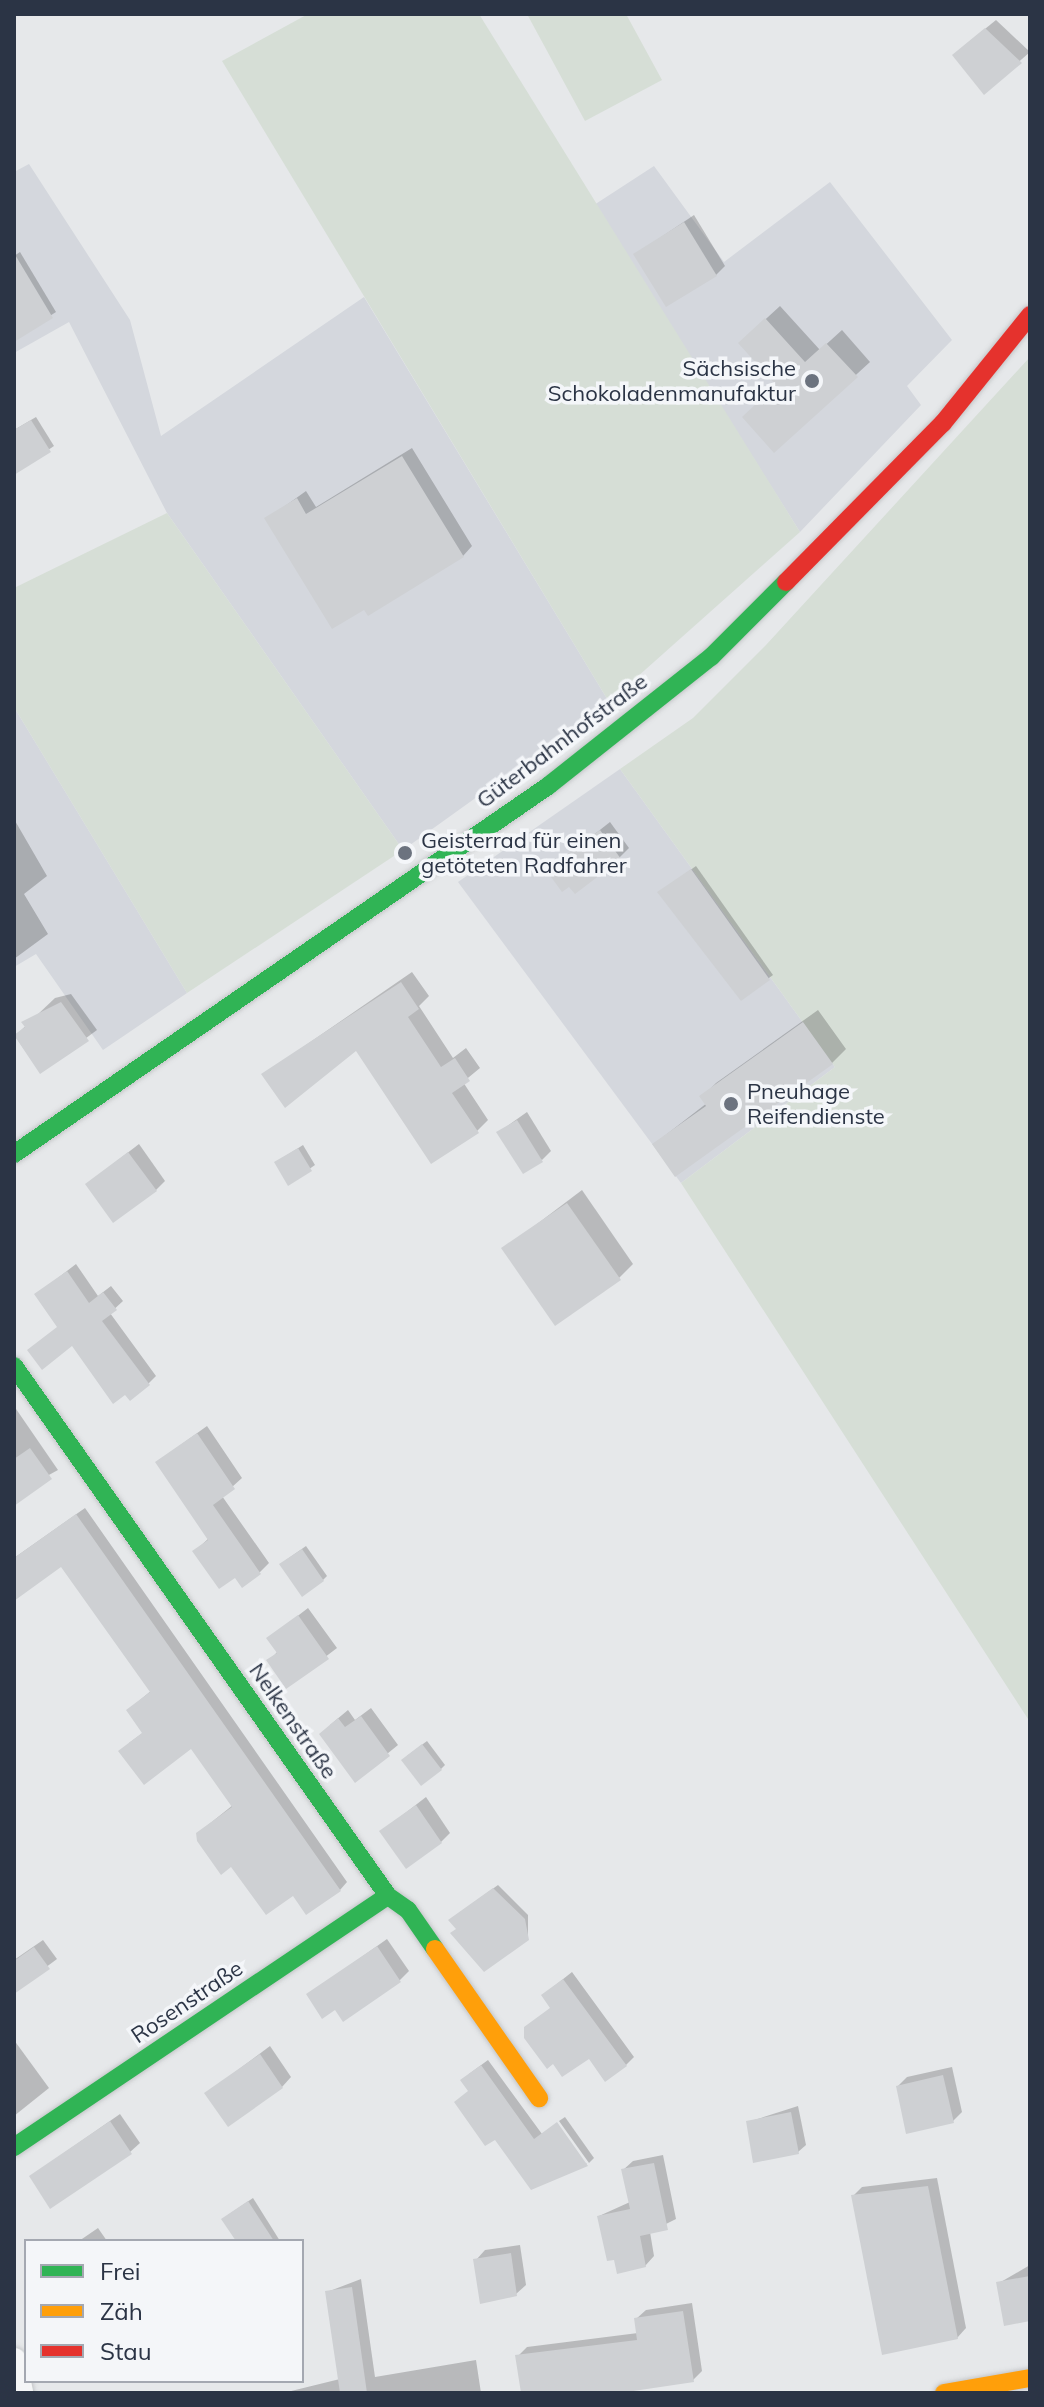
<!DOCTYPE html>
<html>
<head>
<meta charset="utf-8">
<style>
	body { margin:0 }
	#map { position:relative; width:1044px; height:2407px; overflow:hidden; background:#e6e8ea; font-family:Mulish,sans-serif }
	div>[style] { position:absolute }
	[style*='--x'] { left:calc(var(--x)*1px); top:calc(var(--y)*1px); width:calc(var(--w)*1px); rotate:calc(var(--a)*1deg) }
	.built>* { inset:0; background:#d4d7dd }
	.green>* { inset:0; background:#d6ded6 }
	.shadow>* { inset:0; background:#0003 }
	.building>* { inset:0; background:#ced0d3 }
	.roads { filter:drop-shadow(0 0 2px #c4c6c8) drop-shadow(0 0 2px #c4c6c8) }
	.street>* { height:26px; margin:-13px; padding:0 13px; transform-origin:13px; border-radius:13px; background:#f5f6f7 }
	.fast>* { height:18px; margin:-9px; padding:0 9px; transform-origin:9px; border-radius:9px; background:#30b455 }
	.slow>* { height:18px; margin:-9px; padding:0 9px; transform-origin:9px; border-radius:9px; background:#ff9f0a }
	.jam>* { height:18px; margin:-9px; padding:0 9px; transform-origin:9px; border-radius:9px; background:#e5322d }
	.dots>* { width:22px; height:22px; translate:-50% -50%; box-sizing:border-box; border:4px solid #f4f6f9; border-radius:50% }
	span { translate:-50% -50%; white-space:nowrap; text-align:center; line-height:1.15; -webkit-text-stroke:7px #f4f6f9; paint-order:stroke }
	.poi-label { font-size:22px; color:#2b3445 }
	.right { translate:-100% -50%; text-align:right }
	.left { translate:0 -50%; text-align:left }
	.street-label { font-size:22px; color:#2b3445 }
	.frame { position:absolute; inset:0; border:16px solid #2b3445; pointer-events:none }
	.legend { position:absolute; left:24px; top:2239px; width:280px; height:144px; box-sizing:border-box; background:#f4f6f9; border:2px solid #a4a8b1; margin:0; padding:10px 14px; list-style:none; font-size:24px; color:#2b3445 }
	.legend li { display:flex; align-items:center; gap:16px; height:40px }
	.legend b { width:40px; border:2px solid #a4a8b1 }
</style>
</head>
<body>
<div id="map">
	<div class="built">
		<i style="clip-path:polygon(29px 164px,130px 320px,161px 436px,364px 297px,609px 702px,403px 850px,167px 513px,69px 322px,14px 353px,14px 172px)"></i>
		<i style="clip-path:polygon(654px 166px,724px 262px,830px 182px,952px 340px,907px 386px,921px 405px,800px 532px,594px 205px)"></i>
		<i style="clip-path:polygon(14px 707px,187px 993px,103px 1050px,36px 954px,14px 967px)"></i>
		<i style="clip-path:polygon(620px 769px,835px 1067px,681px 1183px,458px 882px)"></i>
	</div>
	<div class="green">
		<i style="clip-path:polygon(308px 14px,479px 14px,800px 532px,609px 702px,222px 61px)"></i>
		<i style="clip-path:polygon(527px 14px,626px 14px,662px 80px,585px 121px)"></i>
		<i style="clip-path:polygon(1030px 357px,1030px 1722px,681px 1183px,835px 1067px,620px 769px,693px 718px,766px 645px)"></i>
		<i style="clip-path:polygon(167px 513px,403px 850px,187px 993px,14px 707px,14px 588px)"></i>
	</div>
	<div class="shadow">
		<i style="clip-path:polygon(996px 20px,1030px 52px,984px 92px,964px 46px)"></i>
		<i style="clip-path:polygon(694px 215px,725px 266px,716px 275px,636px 254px)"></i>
		<i style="clip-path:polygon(20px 252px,56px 312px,14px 339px,14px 256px)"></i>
		<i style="clip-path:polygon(780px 306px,820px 350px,842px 330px,870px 362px,774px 450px,778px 385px,754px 330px)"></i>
		<i style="clip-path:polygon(36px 417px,54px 446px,14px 473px,14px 430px)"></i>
		<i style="clip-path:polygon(412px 448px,472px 546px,463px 556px,267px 519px,306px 491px,316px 507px)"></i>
		<i style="clip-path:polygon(14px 819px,47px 876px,24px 894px,48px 934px,14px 959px)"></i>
		<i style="clip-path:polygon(610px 822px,629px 848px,620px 857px,575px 891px,549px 870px)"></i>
		<i style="clip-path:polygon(696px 866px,773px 975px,741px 998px,664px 889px)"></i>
		<i style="clip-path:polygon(412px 972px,429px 996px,419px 1006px,453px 1058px,466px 1048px,480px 1068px,463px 1082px,488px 1120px,477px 1131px,356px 1048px,264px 1074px)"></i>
		<i style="clip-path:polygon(71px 994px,97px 1030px,40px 1072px,15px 1036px,55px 998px)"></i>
		<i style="clip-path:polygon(818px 1010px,846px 1049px,832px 1063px,654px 1144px,707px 1103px,702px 1097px,716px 1083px)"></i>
		<i style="clip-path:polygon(527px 1112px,551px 1151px,542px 1160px,499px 1132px)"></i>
		<i style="clip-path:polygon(139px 1144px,165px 1181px,156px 1190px,87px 1184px)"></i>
		<i style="clip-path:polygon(303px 1145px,315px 1165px,289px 1183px,281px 1159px)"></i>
		<i style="clip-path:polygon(582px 1190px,633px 1264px,619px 1278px,504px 1249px)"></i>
		<i style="clip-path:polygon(76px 1264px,98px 1296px,111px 1286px,123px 1301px,110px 1313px,156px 1376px,148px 1384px,59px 1326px,37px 1294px)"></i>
		<i style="clip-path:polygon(14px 1406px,58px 1470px,14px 1494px)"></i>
		<i style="clip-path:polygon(207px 1426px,242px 1478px,222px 1496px,269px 1563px,260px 1572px,235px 1575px,195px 1551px,209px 1538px,157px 1462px)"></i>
		<i style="clip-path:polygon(85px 1508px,347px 1882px,340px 1890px,232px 1865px,198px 1833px,233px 1805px,192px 1746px,129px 1743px,144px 1732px,128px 1710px,152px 1690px,62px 1564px,14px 1584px,14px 1558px)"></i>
		<i style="clip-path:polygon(306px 1546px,327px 1576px,323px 1580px,286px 1560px)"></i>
		<i style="clip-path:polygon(308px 1608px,337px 1648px,287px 1686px,269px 1661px,278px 1651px,269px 1638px)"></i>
		<i style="clip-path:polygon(371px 1708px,398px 1745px,355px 1780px,330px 1725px,348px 1710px,355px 1720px)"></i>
		<i style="clip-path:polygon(427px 1741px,445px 1765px,441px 1769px,407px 1756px)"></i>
		<i style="clip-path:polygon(426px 1797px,450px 1833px,441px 1842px,382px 1831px)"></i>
		<i style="clip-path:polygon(498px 1885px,528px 1915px,528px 1938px,457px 1928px,455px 1916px)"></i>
		<i style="clip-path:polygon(387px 1939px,409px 1971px,400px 1980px,335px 2008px,308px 1995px)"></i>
		<i style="clip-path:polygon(43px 1940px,57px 1959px,14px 1991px,14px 1960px)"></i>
		<i style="clip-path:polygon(572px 1972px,634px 2057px,626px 2065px,526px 2028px,552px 2007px,543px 1995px)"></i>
		<i style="clip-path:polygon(14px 2040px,49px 2088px,14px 2116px)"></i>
		<i style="clip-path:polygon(270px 2046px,291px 2077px,282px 2087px,207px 2093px)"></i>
		<i style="clip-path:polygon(488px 2060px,542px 2134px,587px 2164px,532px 2187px,470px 2090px,469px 2074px)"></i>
		<i style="clip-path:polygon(952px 2067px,962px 2112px,953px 2121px,898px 2086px,907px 2077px)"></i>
		<i style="clip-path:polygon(798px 2106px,806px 2145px,798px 2152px,748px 2122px)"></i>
		<i style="clip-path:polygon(120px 2114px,140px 2143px,130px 2152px,31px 2176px)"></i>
		<i style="clip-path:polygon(565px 2117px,594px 2158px,589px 2163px,559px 2121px)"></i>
		<i style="clip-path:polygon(663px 2155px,676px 2219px,650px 2232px,654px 2256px,645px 2266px,599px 2216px,630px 2202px,623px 2170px,633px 2161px)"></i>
		<i style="clip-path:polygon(937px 2178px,966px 2328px,957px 2338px,853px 2196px,862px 2187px)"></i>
		<i style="clip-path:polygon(253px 2198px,280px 2241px,238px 2241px,228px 2215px)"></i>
		<i style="clip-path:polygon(98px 2228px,107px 2241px,79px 2241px)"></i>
		<i style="clip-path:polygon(520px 2245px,526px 2285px,516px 2294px,476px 2260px,485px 2250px)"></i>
		<i style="clip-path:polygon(1030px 2265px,1030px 2319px,999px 2283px)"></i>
		<i style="clip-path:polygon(361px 2279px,375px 2377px,476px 2360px,481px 2393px,283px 2393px,340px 2379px,327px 2292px)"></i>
		<i style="clip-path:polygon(692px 2303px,702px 2371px,693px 2380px,614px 2393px,523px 2393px,518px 2356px,527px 2347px,638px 2333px,636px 2319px,646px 2310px)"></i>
	</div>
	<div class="building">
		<i style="clip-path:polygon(985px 28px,1022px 63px,984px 95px,952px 55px)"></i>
		<i style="clip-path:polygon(684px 222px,717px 276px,666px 307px,633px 254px)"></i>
		<i style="clip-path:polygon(14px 253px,53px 318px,14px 342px)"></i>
		<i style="clip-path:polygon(765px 318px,805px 362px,826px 343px,858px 377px,774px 453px,742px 417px,776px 385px,738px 343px)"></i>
		<i style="clip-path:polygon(31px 420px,51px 452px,14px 475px,14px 430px)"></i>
		<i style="clip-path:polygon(402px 456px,464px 557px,368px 616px,364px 610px,332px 629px,264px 518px,297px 498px,306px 514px)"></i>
		<i style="clip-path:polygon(600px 830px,621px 859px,575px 894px,569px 887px,562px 892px,546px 870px)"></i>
		<i style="clip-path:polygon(691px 869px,770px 980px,741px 1001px,657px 892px)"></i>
		<i style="clip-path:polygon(401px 982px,419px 1009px,408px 1017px,441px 1067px,455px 1058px,470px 1081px,452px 1093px,479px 1133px,431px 1164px,356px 1051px,285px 1108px,261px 1074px)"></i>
		<i style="clip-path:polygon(61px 1002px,89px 1041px,40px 1074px,14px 1035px,25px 1027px,21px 1022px)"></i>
		<i style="clip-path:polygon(803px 1022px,833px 1064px,675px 1177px,652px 1144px,706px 1106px,699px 1096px)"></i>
		<i style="clip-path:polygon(517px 1120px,543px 1162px,523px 1174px,496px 1132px)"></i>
		<i style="clip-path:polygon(298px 1148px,312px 1171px,288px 1186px,274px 1162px)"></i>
		<i style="clip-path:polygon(128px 1152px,157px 1191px,113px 1223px,85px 1184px)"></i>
		<i style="clip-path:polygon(567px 1203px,621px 1280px,555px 1326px,501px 1248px)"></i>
		<i style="clip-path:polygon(67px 1271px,89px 1303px,103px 1292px,117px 1310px,102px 1321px,150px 1385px,130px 1401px,125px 1395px,113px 1404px,72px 1346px,42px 1370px,27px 1350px,57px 1327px,34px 1294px)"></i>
		<i style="clip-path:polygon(197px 1433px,235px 1489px,213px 1505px,261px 1574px,242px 1588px,235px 1578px,219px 1589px,192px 1551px,208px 1540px,155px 1462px)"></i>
		<i style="clip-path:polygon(30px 1448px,52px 1479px,14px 1506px,14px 1459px)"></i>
		<i style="clip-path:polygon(76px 1514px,341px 1891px,306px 1915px,293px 1896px,266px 1915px,231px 1867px,221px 1875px,197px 1841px,196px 1833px,232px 1807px,191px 1749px,144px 1785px,118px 1751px,142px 1733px,126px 1710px,150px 1692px,61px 1567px,14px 1601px,14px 1558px)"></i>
		<i style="clip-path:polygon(302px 1549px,324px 1581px,302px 1597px,279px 1564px)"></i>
		<i style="clip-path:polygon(298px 1615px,329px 1659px,286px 1689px,266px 1660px,277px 1653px,266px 1638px)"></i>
		<i style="clip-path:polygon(361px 1716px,390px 1756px,355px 1783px,319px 1734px,338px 1718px,345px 1727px)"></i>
		<i style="clip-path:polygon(422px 1744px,442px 1770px,421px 1786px,401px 1760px)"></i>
		<i style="clip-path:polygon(416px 1805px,442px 1843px,406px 1869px,379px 1831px)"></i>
		<i style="clip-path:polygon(493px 1888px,525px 1919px,529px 1940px,484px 1972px,450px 1933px,456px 1929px,448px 1920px)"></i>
		<i style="clip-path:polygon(377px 1946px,401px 1982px,343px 2022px,335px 2010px,322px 2019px,306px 1994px)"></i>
		<i style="clip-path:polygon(34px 1947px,50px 1969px,14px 1994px,14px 1961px)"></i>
		<i style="clip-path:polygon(563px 1979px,627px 2066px,605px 2082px,589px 2059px,562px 2077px,553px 2064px,547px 2069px,524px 2038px,524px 2027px,550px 2008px,541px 1995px)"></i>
		<i style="clip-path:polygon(260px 2054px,283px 2088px,228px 2127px,204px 2093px)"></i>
		<i style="clip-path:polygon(481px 2065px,534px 2139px,557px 2122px,588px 2166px,531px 2190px,495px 2140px,485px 2146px,454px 2102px,468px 2091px,460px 2080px)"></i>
		<i style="clip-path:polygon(943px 2075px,954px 2123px,906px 2134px,896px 2086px)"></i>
		<i style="clip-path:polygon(791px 2112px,799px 2154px,753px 2163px,746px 2121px)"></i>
		<i style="clip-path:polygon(110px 2121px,132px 2154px,50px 2209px,29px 2176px)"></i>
		<i style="clip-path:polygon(654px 2163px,668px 2230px,640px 2236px,646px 2267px,617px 2274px,614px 2260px,607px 2261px,597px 2216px,630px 2209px,621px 2169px)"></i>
		<i style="clip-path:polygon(928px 2186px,958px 2339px,882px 2355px,851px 2195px)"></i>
		<i style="clip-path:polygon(248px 2201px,274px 2241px,236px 2241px,221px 2219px)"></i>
		<i style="clip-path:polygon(511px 2253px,517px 2296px,480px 2304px,473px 2259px)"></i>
		<i style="clip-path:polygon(1030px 2276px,1030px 2321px,1004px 2326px,996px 2282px)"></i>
		<i style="clip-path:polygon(352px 2287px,367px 2393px,340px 2393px,325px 2291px)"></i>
		<i style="clip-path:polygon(683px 2311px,694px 2382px,620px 2393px,521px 2393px,515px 2355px,637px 2340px,634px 2318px)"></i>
	</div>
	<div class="roads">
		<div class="street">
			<i style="--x:14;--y:2361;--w:33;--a:79"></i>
		</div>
		<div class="fast">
			<i style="--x:14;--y:1154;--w:649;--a:-34.57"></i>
			<i style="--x:548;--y:786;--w:208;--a:-38.4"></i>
			<i style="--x:711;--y:657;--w:106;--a:-45"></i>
			<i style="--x:14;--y:1366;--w:649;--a:54.79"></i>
			<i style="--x:388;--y:1896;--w:24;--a:35"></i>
			<i style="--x:408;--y:1910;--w:47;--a:55.3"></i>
			<i style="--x:14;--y:2147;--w:450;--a:-33.9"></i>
		</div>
		<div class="slow">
			<i style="--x:435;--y:1949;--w:182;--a:55.1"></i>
			<i style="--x:944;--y:2393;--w:87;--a:-9.9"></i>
		</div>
		<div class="jam">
			<i style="--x:786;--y:582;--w:223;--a:-45.4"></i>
			<i style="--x:943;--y:423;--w:139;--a:-51.1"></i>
		</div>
	</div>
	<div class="dots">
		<i style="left:812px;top:381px;background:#6c737f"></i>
		<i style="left:405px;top:853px;background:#6c737f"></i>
		<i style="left:731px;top:1104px;background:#6c737f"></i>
	</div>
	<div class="poi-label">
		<span class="right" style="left:796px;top:381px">Sächsische<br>Schokoladenmanufaktur</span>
		<span class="left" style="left:421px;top:853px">Geisterrad für einen<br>getöteten Radfahrer</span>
		<span class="left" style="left:747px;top:1104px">Pneuhage<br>Reifendienste</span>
	</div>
	<div class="street-label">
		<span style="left:562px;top:741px;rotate:-37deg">Güterbahnhofstraße</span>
		<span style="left:293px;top:1721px;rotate:55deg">Nelkenstraße</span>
		<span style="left:187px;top:2002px;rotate:-34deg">Rosenstraße</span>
	</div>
	<div class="frame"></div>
	<ul class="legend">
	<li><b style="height:10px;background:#30b455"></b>Frei</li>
	<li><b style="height:10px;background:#ff9f0a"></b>Zäh</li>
	<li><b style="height:10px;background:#e5322d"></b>Stau</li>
	</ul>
</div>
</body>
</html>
